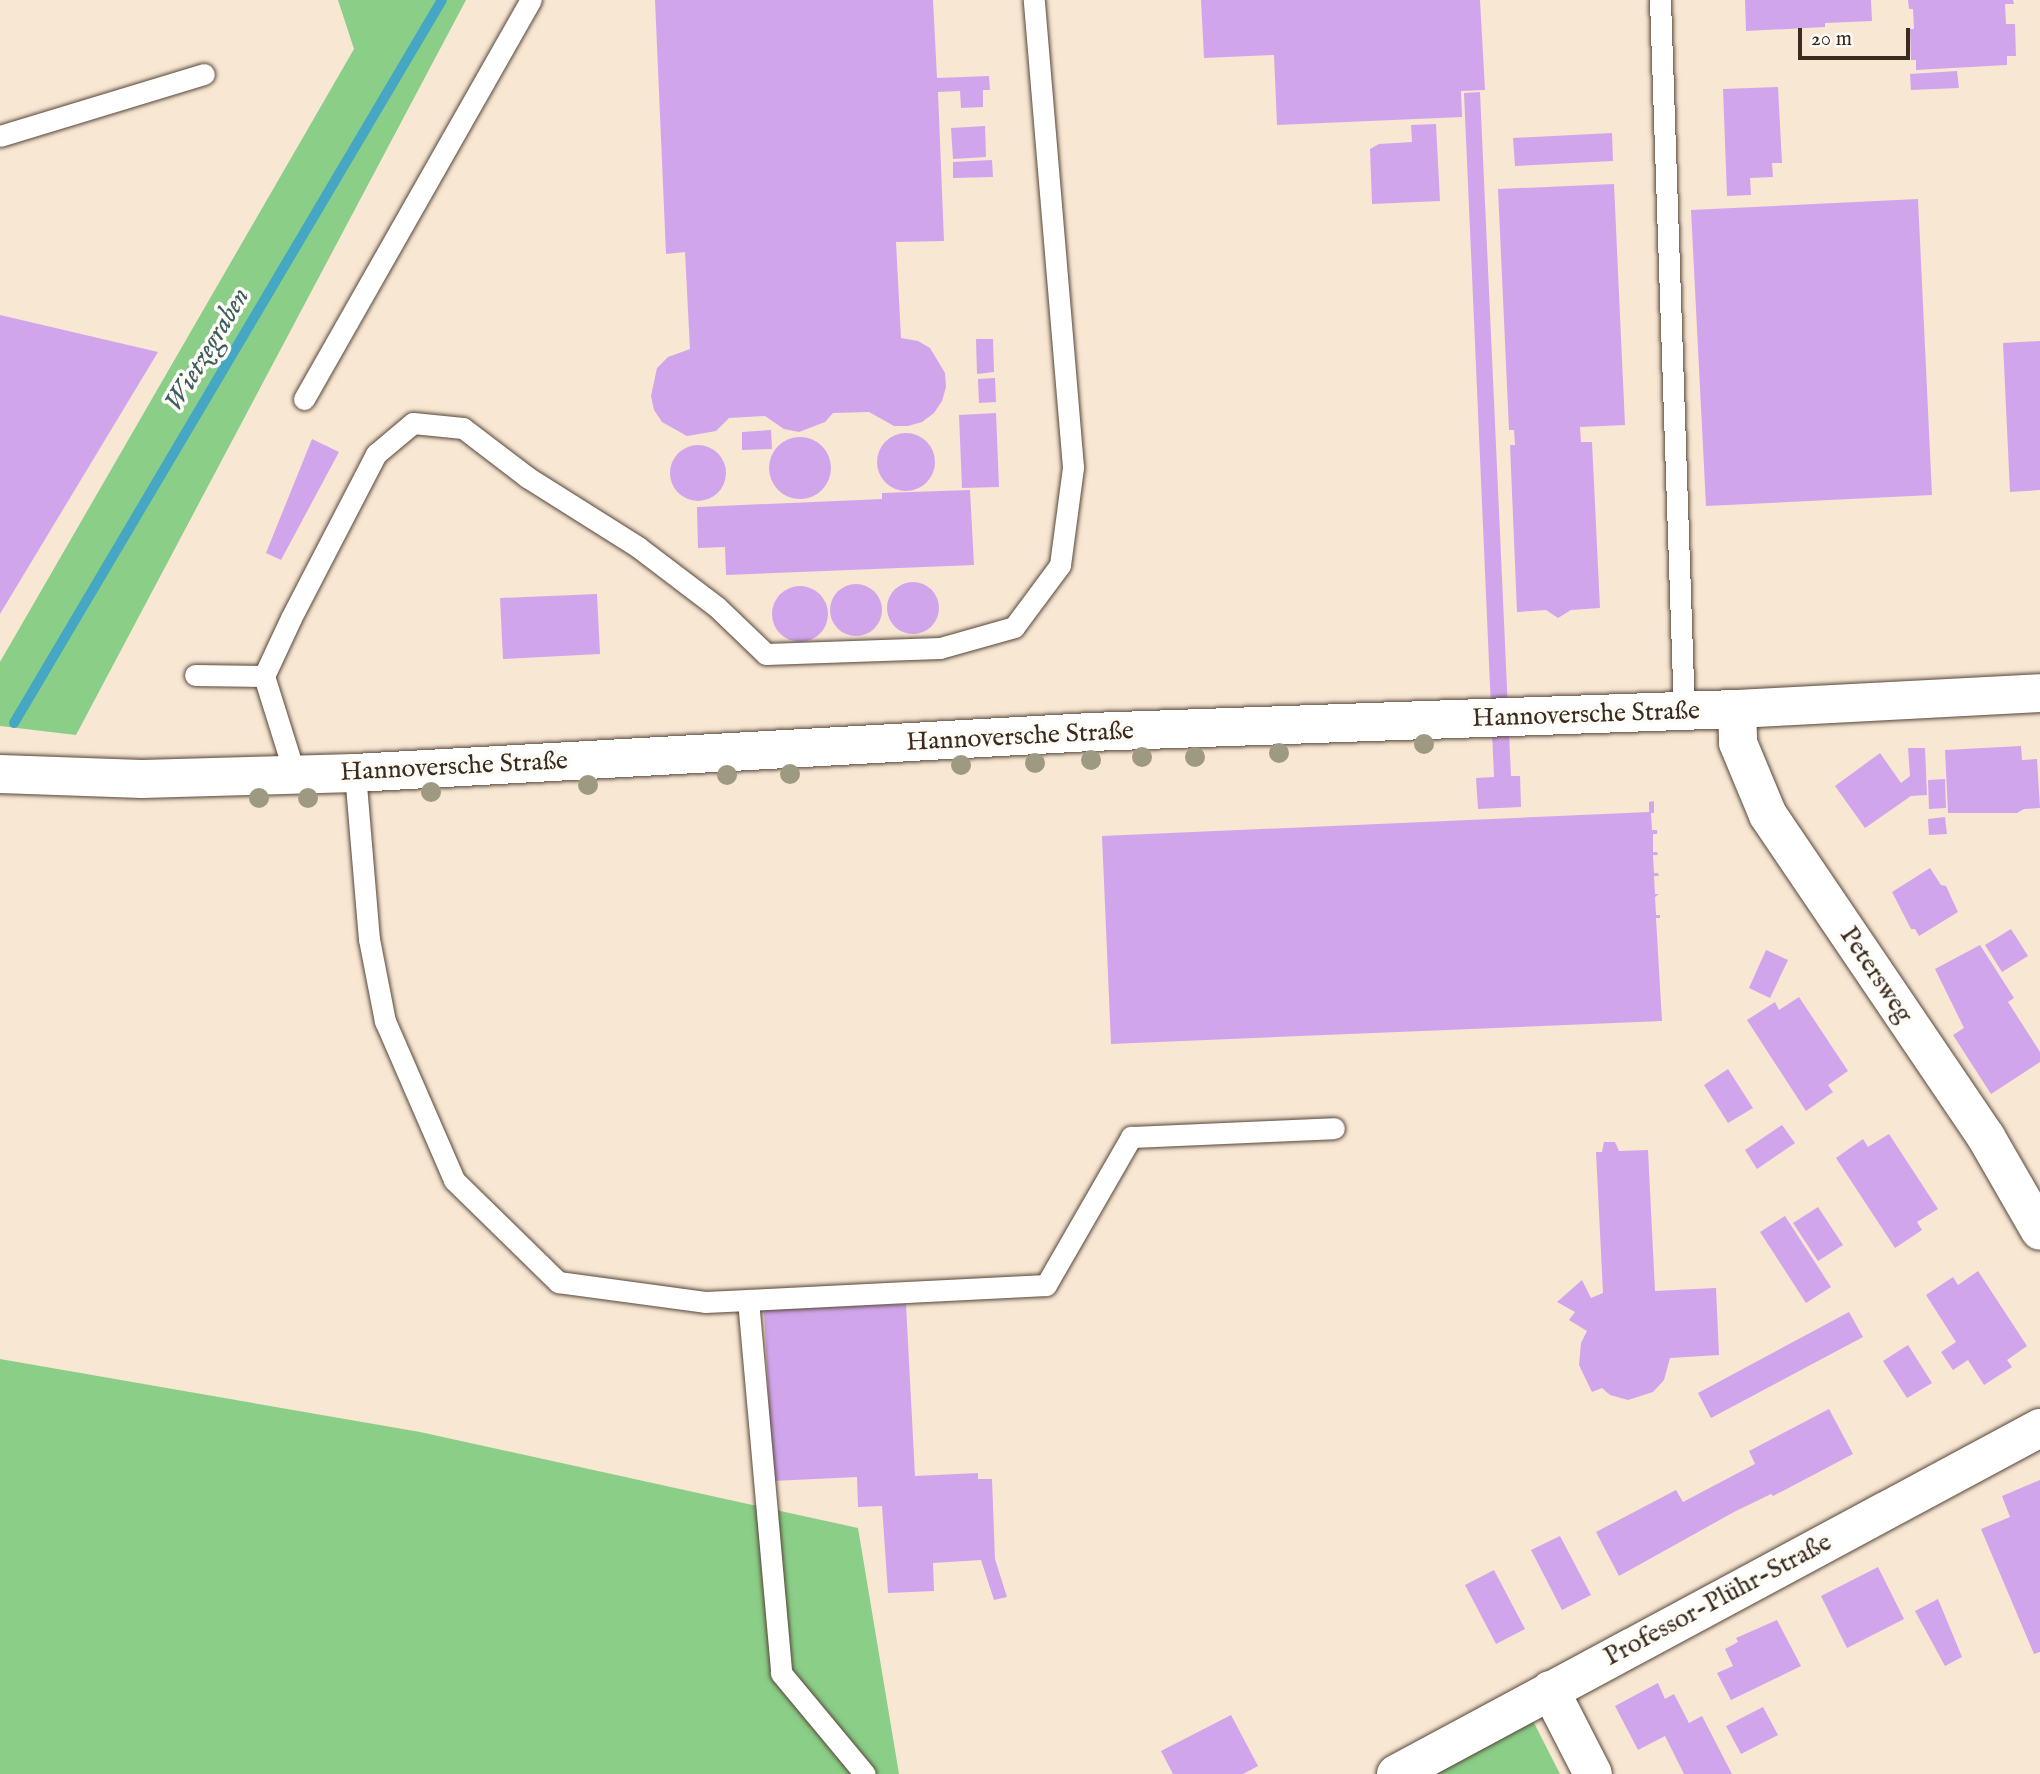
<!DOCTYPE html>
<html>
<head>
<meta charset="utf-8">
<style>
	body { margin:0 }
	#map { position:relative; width:2040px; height:1774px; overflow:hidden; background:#f8e7d3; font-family:"IM FELL English",serif }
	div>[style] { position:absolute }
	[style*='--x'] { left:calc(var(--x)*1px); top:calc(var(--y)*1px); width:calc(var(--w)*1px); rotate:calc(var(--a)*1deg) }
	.green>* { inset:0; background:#8ace87 }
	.stream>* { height:10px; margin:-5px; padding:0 5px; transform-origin:5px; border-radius:5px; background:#45a7c4 }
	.building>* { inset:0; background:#d1a5ec }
	.round { border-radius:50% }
	.roads { filter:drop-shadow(0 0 2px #574639) drop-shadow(0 0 2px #574639) }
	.service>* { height:21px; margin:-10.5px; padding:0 10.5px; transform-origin:10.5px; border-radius:10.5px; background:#fff }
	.minor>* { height:38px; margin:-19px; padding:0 19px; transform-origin:19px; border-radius:19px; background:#fff }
	.tertiary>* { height:38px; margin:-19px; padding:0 19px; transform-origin:19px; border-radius:19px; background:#fff }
	.trees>* { width:20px; height:20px; margin:-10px; border-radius:50%; background:#9d9a81 }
	span { translate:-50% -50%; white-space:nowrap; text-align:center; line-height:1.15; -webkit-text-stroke:7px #fdfcf7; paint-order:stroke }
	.street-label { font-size:26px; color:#3b2a1e }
	.water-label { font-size:28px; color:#3f5c60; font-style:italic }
	.scale { position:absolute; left:1798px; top:28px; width:112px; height:32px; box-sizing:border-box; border:4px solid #3b2a1e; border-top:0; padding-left:9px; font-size:21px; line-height:24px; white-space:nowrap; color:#3b2a1e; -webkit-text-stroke:5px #fdfcf7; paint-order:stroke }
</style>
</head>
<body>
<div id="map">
	<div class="green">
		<i style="clip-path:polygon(338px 0,466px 0,76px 735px,0 726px,0 662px,354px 49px)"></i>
		<i style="clip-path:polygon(0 1359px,420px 1432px,858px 1528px,899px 1774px,0 1774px)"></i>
		<i style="clip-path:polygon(1532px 1719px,1560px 1774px,1428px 1774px)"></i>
	</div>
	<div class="stream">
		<i style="--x:14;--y:723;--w:840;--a:-59.38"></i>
	</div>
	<div class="building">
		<i style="clip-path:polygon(655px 0,933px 0,937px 78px,989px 76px,990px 90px,983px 90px,983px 107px,961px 108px,960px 91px,938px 92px,944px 241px,896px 242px,901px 338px,918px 341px,930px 348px,945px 373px,946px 387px,942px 401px,934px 413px,922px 422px,908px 426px,894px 426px,869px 412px,833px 413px,825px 422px,799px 432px,784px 429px,765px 416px,729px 418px,716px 431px,687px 436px,662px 422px,654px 410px,651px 396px,657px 368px,668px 357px,690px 349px,685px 252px,666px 254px)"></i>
		<i style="clip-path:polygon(1201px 0,1480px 0,1485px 90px,1461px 91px,1462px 117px,1277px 125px,1274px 55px,1204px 58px)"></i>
		<i style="clip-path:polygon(1745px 0,1871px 0,1872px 21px,1825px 23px,1825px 27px,1746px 31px)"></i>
		<i style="clip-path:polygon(1908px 0,2013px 0,2014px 4px,2005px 4px,2006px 24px,2015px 24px,2016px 56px,2007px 56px,2007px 65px,1916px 70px,1916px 60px,1911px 60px,1910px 29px,1914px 29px,1913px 9px,1909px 9px)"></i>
		<i style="clip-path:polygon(1957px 71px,1959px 88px,1911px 90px,1910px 74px)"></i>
		<i style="clip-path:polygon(1778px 87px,1782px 163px,1772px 163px,1773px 177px,1750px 178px,1751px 195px,1727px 196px,1723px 89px)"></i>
		<i style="clip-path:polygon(1480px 92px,1511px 776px,1520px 776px,1521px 807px,1478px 809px,1476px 778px,1494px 777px,1464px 93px)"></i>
		<i style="clip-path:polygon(1436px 124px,1440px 201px,1372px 204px,1370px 149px,1379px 144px,1412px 142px,1411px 125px)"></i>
		<i style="clip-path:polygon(985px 126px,986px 157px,953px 159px,951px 128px)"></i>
		<i style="clip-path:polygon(1612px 133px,1613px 161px,1515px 166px,1513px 138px)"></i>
		<i style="clip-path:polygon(992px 160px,993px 177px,953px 178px,953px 162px)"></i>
		<i style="clip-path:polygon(1614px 184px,1625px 425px,1580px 427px,1581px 442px,1592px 442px,1600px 608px,1571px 610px,1558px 618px,1546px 610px,1517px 612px,1510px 445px,1515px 445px,1514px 430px,1509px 430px,1498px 189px)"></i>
		<i style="clip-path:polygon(1918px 199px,1932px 495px,1706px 506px,1691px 210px)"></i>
		<i style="clip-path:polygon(0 315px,158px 352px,0 614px)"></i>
		<i style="clip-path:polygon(976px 339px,993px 339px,994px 372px,977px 374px)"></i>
		<i style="clip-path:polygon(2040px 341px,2040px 490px,2010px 492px,2003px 343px)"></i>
		<i style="clip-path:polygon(995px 378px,996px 402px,979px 403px,978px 379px)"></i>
		<i style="clip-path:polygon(996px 413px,999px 487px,962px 488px,959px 415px)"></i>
		<i style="clip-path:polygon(771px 430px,772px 449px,742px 450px,742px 432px)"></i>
		<i class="round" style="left:877px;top:433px;width:58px;height:58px"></i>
		<i class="round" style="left:769px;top:437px;width:62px;height:62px"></i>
		<i style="clip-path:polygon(312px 439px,339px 452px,281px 560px,266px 553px)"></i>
		<i class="round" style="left:670px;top:445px;width:56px;height:56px"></i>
		<i style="clip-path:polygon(970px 490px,974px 565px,726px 575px,725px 547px,698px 548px,697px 507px,882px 499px,882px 493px)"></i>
		<i class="round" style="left:887px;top:582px;width:52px;height:52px"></i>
		<i class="round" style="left:830px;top:584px;width:52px;height:52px"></i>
		<i class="round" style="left:772px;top:586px;width:56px;height:56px"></i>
		<i style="clip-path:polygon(597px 594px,600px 654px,503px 659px,500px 598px)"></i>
		<i style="clip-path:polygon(2021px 746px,2022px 760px,2037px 759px,2040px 808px,2024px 809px,2017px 813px,1948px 813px,1945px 750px)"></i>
		<i style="clip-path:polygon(1908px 748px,1925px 748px,1927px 795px,1911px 796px,1865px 828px,1835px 786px,1880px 753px,1901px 783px,1910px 776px)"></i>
		<i style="clip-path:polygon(1945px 779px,1946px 808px,1929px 809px,1928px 780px)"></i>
		<i style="clip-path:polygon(1654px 801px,1654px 813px,1651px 813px,1652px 830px,1657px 830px,1657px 834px,1653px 834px,1653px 852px,1657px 852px,1658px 855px,1653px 855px,1654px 873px,1658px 873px,1659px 876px,1654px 876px,1655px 894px,1659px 894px,1655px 897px,1656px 915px,1660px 915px,1660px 918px,1656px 918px,1662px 1021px,1111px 1044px,1102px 836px,1649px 812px,1649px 802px)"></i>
		<i style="clip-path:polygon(1945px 817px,1947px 834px,1929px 835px,1928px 819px)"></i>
		<i style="clip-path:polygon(1930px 868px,1941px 885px,1946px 886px,1958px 912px,1919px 936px,1915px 929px,1911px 929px,1892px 892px)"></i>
		<i style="clip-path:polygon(2011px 929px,2028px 956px,2002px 972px,1985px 945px)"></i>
		<i style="clip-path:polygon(1980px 945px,2014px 998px,2008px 1002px,2040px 1052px,2040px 1062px,1991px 1094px,1953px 1035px,1964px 1028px,1935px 969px)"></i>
		<i style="clip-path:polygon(1766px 950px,1788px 960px,1770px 998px,1749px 988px)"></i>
		<i style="clip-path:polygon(1799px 997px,1848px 1071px,1828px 1085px,1833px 1092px,1806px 1111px,1747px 1020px,1775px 1002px,1779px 1010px)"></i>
		<i style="clip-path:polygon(1728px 1069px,1753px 1108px,1728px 1123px,1704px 1085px)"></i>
		<i style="clip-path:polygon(1782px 1125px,1795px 1143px,1757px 1169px,1745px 1150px)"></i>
		<i style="clip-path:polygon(1889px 1134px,1938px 1209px,1917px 1222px,1922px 1230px,1895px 1248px,1836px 1158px,1863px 1139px,1868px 1147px)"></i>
		<i style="clip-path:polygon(1604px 1142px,1615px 1142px,1619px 1151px,1648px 1150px,1655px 1291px,1716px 1288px,1719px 1355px,1670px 1358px,1664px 1380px,1653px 1392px,1628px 1400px,1610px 1395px,1602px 1388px,1592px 1392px,1579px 1365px,1581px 1343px,1587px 1331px,1569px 1320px,1575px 1312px,1557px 1302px,1582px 1280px,1591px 1298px,1603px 1293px,1596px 1152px,1602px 1152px)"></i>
		<i style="clip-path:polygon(1818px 1207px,1843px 1245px,1818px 1261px,1793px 1223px)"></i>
		<i style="clip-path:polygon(1785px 1216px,1831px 1287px,1806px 1303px,1760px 1232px)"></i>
		<i style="clip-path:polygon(1978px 1271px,2027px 1346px,2007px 1360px,2012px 1367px,1984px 1385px,1968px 1360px,1953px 1370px,1941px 1352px,1956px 1342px,1926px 1295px,1953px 1277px,1958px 1285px)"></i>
		<i style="clip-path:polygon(906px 1304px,915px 1476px,978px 1473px,978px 1479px,992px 1479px,995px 1559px,1007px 1597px,994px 1600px,981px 1560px,933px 1563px,934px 1591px,888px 1593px,882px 1506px,858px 1507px,857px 1477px,773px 1481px,764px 1310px)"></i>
		<i style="clip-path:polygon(1849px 1312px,1863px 1337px,1711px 1418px,1698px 1393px)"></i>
		<i style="clip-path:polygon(1908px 1345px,1932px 1383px,1907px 1398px,1883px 1361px)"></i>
		<i style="clip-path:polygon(1829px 1409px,1853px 1454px,1773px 1496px,1771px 1494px,1734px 1512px,1619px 1576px,1596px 1532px,1676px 1490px,1683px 1502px,1755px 1464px,1749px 1451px)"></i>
		<i style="clip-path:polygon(2040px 1480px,2040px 1652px,2034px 1654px,1981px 1529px,2010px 1517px,2002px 1496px)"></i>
		<i style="clip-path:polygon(1560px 1536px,1591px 1595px,1562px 1610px,1531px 1550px)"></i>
		<i style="clip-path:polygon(1878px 1567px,1904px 1619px,1847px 1648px,1821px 1596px)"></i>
		<i style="clip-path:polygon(1494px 1570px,1525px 1629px,1496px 1644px,1465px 1585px)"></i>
		<i style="clip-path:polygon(1938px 1599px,1962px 1657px,1945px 1666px,1915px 1611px)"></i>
		<i style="clip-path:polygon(1777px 1620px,1801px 1666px,1731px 1700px,1717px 1673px,1733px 1666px,1725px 1649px,1738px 1642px,1736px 1638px)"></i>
		<i style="clip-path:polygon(1658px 1683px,1665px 1699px,1674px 1694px,1689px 1723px,1702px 1716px,1732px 1774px,1684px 1774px,1665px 1736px,1638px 1750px,1615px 1706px)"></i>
		<i style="clip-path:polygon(1763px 1707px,1778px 1735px,1741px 1754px,1726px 1726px)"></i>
		<i style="clip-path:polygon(1231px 1715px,1258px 1766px,1243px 1774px,1173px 1774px,1161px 1751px)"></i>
	</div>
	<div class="roads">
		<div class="service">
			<i style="--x:1660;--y:0;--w:711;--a:88.07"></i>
			<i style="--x:0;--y:136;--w:213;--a:-16.9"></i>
			<i style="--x:304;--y:399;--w:459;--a:-60.4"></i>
			<i style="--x:195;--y:675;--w:69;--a:0.8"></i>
			<i style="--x:355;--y:773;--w:167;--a:85.2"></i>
			<i style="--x:369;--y:939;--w:84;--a:79"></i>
			<i style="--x:385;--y:1021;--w:173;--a:66.5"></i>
			<i style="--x:454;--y:1180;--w:146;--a:44.4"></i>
			<i style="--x:558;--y:1282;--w:148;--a:7.7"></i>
			<i style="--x:705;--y:1302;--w:43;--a:-2.7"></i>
			<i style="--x:748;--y:1300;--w:374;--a:84.9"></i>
			<i style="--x:781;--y:1673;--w:131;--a:50.3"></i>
			<i style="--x:295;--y:775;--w:104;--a:-107.4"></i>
			<i style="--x:264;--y:676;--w:64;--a:-65"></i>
			<i style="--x:291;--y:618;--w:185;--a:-62.6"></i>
			<i style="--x:376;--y:454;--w:48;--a:-40"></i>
			<i style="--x:413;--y:423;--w:50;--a:5.7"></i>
			<i style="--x:463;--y:428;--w:81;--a:37.4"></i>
			<i style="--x:527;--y:477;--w:131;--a:32.2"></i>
			<i style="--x:638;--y:547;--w:99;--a:37.2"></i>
			<i style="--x:717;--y:607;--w:68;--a:43.8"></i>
			<i style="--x:766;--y:654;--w:174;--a:-2"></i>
			<i style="--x:940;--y:648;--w:77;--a:-15.8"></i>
			<i style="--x:1014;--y:627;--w:77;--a:-53.4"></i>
			<i style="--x:1060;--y:565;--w:99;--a:-82.4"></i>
			<i style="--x:1073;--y:467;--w:469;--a:-94.8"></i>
			<i style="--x:748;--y:1300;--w:298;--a:-2.9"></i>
			<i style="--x:1046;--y:1285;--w:171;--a:-60.1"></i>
			<i style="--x:1131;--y:1137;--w:203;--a:-2.5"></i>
		</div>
		<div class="minor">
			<i style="--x:1737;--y:709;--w:34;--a:88"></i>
			<i style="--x:1738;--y:743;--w:78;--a:67.4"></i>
			<i style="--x:1768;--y:815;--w:389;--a:55.9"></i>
			<i style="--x:1986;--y:1137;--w:108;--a:60.1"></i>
			<i style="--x:1550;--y:1690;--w:94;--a:62.9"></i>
			<i style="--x:1396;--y:1774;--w:731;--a:-28.25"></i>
		</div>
		<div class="tertiary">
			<i style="--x:0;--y:774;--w:142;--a:2"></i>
			<i style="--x:142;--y:779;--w:213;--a:-1.6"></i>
			<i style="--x:355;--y:773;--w:736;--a:-3.19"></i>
			<i style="--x:1090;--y:732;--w:647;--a:-2.04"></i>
			<i style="--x:1737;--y:709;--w:303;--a:-3"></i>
		</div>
	</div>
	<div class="trees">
		<i style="left:1424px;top:744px"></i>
		<i style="left:1279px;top:753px"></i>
		<i style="left:1142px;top:757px"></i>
		<i style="left:1195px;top:757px"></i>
		<i style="left:1091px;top:760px"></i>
		<i style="left:1035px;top:763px"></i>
		<i style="left:961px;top:765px"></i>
		<i style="left:790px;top:774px"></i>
		<i style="left:727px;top:775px"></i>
		<i style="left:588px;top:785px"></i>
		<i style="left:431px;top:792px"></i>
		<i style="left:259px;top:798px"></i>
		<i style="left:308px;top:798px"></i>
	</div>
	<div class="street-label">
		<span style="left:1586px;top:715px;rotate:-2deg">Hannoversche Straße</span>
		<span style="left:1020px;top:737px;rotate:-3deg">Hannoversche Straße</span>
		<span style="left:454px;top:767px;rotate:-3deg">Hannoversche Straße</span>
		<span style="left:1876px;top:975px;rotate:56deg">Petersweg</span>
		<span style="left:1718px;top:1600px;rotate:-28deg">Professor-Plühr-Straße</span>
	</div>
	<div class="water-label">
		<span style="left:208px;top:350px;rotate:-59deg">Wietzegraben</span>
	</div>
	<div class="scale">20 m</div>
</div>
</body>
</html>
